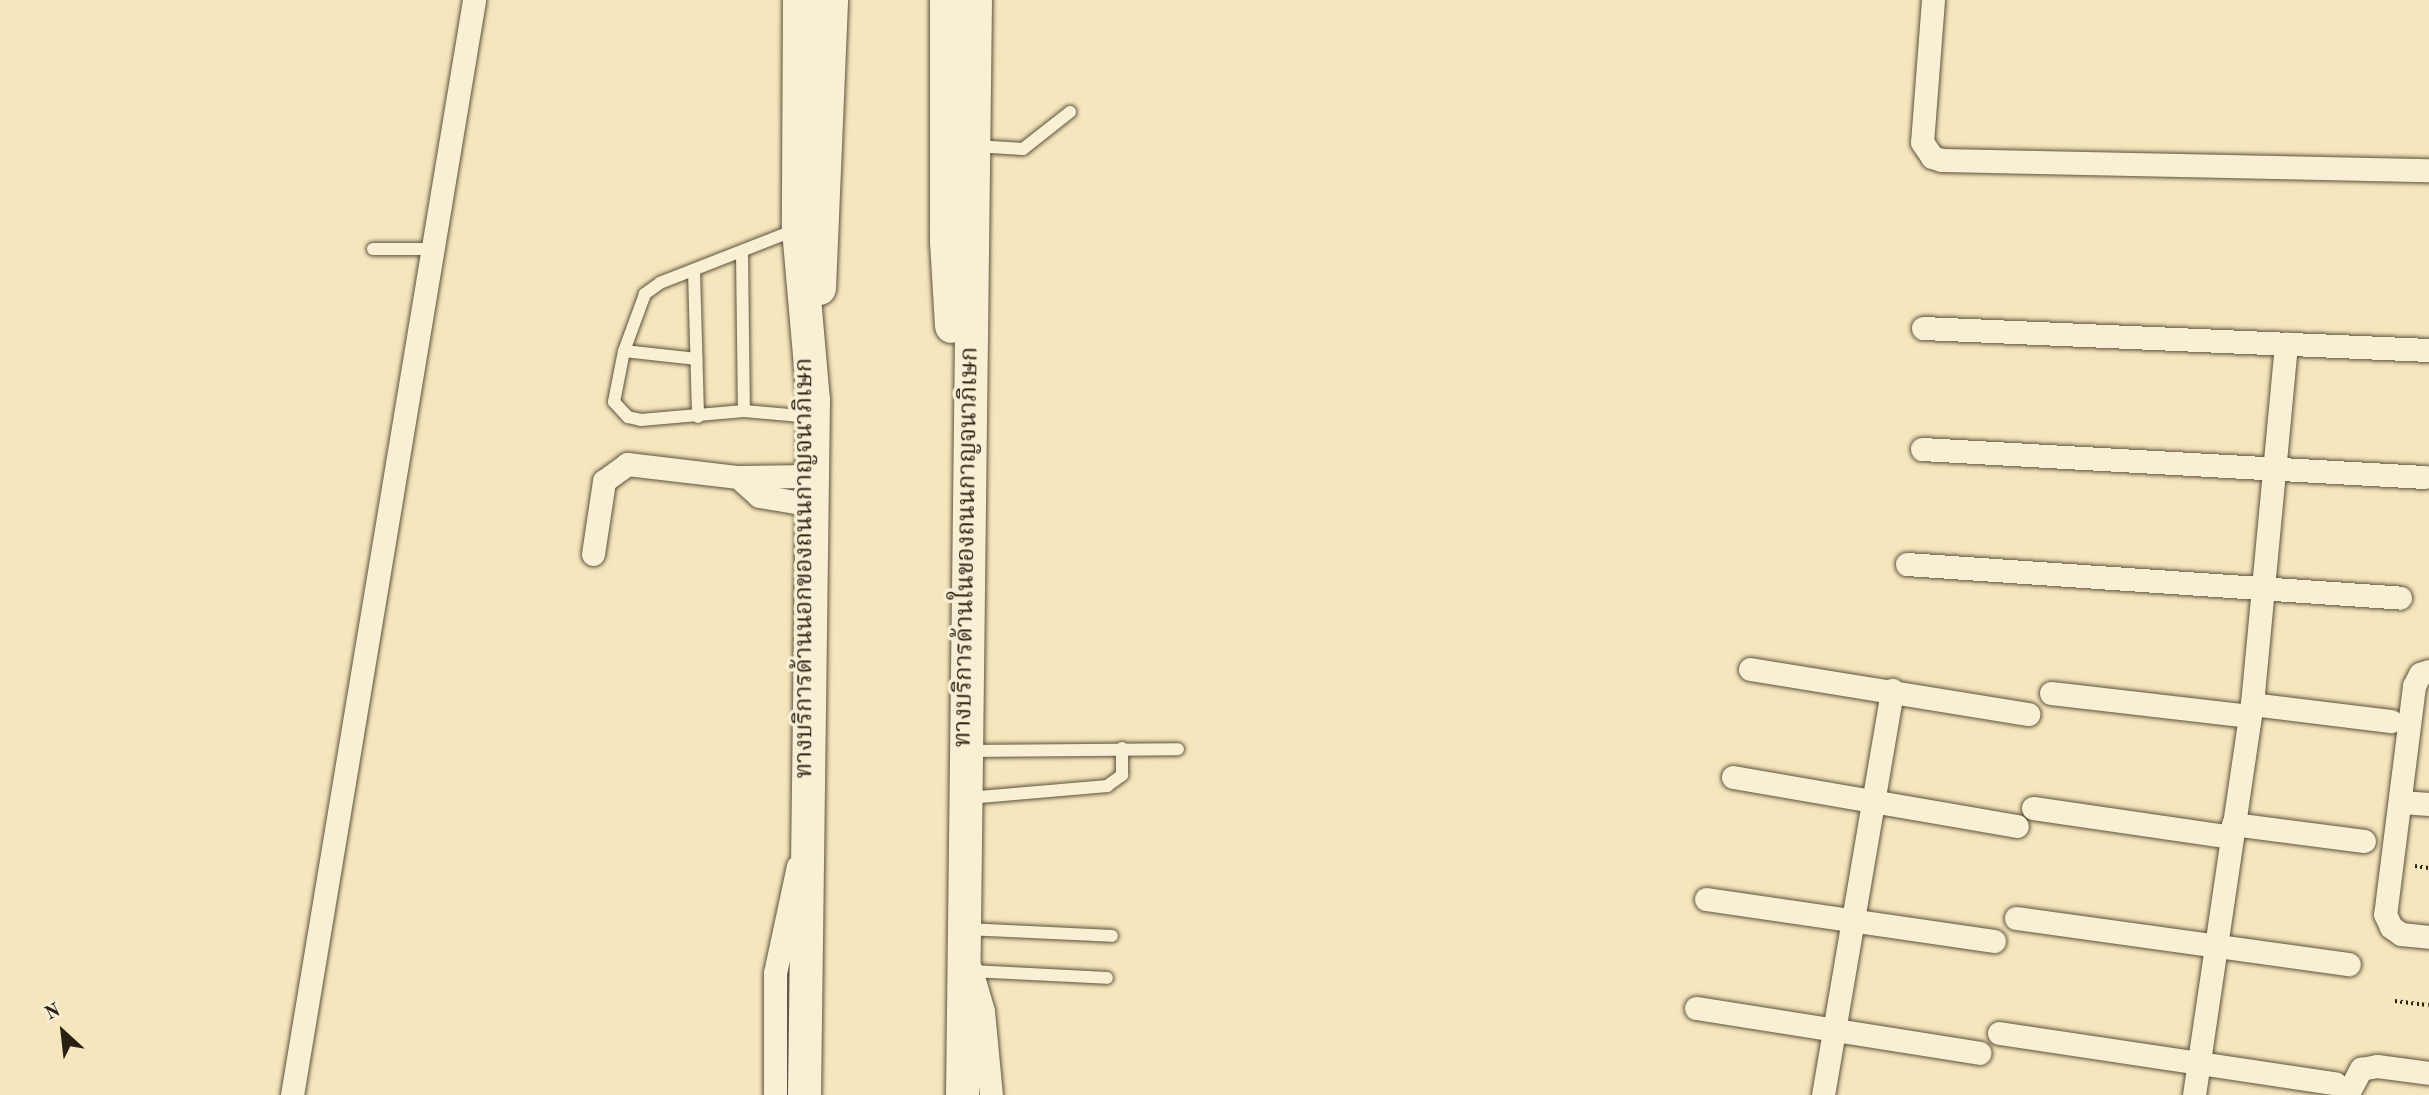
<!DOCTYPE html>
<html>
<head>
<meta charset="utf-8">
<style>
	body { margin:0 }
	#map { position:relative; width:2429px; height:1095px; overflow:hidden; background:#f6e6bd; font-family:"Old Standard TT","Noto Serif Thai",serif }
	div>[style] { position:absolute }
	[style*='--x'] { left:calc(var(--x)*1px); top:calc(var(--y)*1px); width:calc(var(--w)*1px); rotate:calc(var(--a)*1deg) }
	.path>* { height:3.5px; margin-top:-1.75px; transform-origin:0; background:repeating-linear-gradient(90deg,#292014 0 2px,transparent 0 5.5px) }
	.roads { filter:drop-shadow(0 0 2px #5c523e) drop-shadow(0 0 2px #5c523e) }
	.lane>* { height:12px; margin:-6px; padding:0 6px; transform-origin:6px; border-radius:6px; background:#f9efd4 }
	.street>* { height:23px; margin:-11.5px; padding:0 11.5px; transform-origin:11.5px; border-radius:11.5px; background:#f9efd4 }
	.secondary>* { height:33px; margin:-16.5px; padding:0 16.5px; transform-origin:16.5px; border-radius:16.5px; background:#f9efd4 }
	span { translate:-50% -50%; white-space:nowrap; text-align:center; line-height:1.15; -webkit-text-stroke:7px #f9efd4; paint-order:stroke }
	.street-label { font-size:24px; color:#292014 }
	.north { position:absolute; left:28px; top:997px; width:70px; height:70px; -webkit-text-stroke:5px #f9efd4; paint-order:stroke; rotate:333deg; font-size:19px; font-weight:700; line-height:28px; text-align:center; color:#292014 }
	.north::after { content:''; display:block; margin:auto; width:24px; height:32px; background:#292014; clip-path:polygon(50% 0,100% 100%,50% 72%,0 100%) }
</style>
</head>
<body>
<div id="map">
	<div class="path">
		<i style="--x:2415;--y:866;--w:14;--a:8"></i>
		<i style="--x:2395;--y:1001;--w:34;--a:7"></i>
	</div>
	<div class="roads">
		<div class="lane">
			<i style="--x:975;--y:146;--w:48;--a:3.6"></i>
			<i style="--x:1023;--y:149;--w:60;--a:-38.2"></i>
			<i style="--x:795;--y:230;--w:145;--a:158.6"></i>
			<i style="--x:660;--y:283;--w:19;--a:144"></i>
			<i style="--x:645;--y:294;--w:61;--a:110.2"></i>
			<i style="--x:624;--y:351;--w:52;--a:101.1"></i>
			<i style="--x:614;--y:402;--w:21;--a:47"></i>
			<i style="--x:628;--y:417;--w:13;--a:13"></i>
			<i style="--x:641;--y:420;--w:103;--a:-5"></i>
			<i style="--x:744;--y:411;--w:68;--a:5"></i>
			<i style="--x:373;--y:249;--w:61;--a:0"></i>
			<i style="--x:742;--y:253;--w:158;--a:89.3"></i>
			<i style="--x:694;--y:271;--w:146;--a:88.4"></i>
			<i style="--x:624;--y:351;--w:73;--a:6.3"></i>
			<i style="--x:968;--y:751;--w:210;--a:-0.5"></i>
			<i style="--x:968;--y:798;--w:140;--a:-4.9"></i>
			<i style="--x:1107;--y:786;--w:19;--a:-36"></i>
			<i style="--x:1122;--y:775;--w:27;--a:-90"></i>
			<i style="--x:966;--y:929;--w:146;--a:2.7"></i>
			<i style="--x:971;--y:971;--w:136;--a:2.9"></i>
		</div>
		<div class="street">
			<i style="--x:1933;--y:0;--w:142;--a:94.4"></i>
			<i style="--x:1922;--y:142;--w:18;--a:56"></i>
			<i style="--x:1932;--y:157;--w:10;--a:17"></i>
			<i style="--x:1942;--y:160;--w:487;--a:1.2"></i>
			<i style="--x:1923;--y:328;--w:506;--a:2.49"></i>
			<i style="--x:1922;--y:449;--w:503;--a:3.19"></i>
			<i style="--x:738;--y:477;--w:28;--a:42"></i>
			<i style="--x:759;--y:496;--w:50;--a:9.3"></i>
			<i style="--x:593;--y:554;--w:74;--a:-81.4"></i>
			<i style="--x:604;--y:481;--w:29;--a:-36"></i>
			<i style="--x:627;--y:464;--w:112;--a:6.7"></i>
			<i style="--x:738;--y:477;--w:72;--a:-0.8"></i>
			<i style="--x:1907;--y:564;--w:494;--a:3.9"></i>
			<i style="--x:1750;--y:669;--w:282;--a:9.2"></i>
			<i style="--x:2429;--y:671;--w:9;--a:162"></i>
			<i style="--x:2420;--y:674;--w:13;--a:117"></i>
			<i style="--x:2414;--y:686;--w:230;--a:97.2"></i>
			<i style="--x:2385;--y:914;--w:14;--a:65"></i>
			<i style="--x:2391;--y:927;--w:12;--a:35"></i>
			<i style="--x:2401;--y:934;--w:28;--a:6"></i>
			<i style="--x:2051;--y:693;--w:200;--a:6.6"></i>
			<i style="--x:2252;--y:704;--w:140;--a:7"></i>
			<i style="--x:1733;--y:777;--w:288;--a:9.8"></i>
			<i style="--x:2401;--y:802;--w:28;--a:4"></i>
			<i style="--x:2033;--y:808;--w:201;--a:8.3"></i>
			<i style="--x:2233;--y:824;--w:132;--a:7.4"></i>
			<i style="--x:1706;--y:899;--w:291;--a:8.3"></i>
			<i style="--x:2016;--y:918;--w:336;--a:7.9"></i>
			<i style="--x:971;--y:970;--w:43;--a:73.7"></i>
			<i style="--x:983;--y:1011;--w:84;--a:84.6"></i>
			<i style="--x:1696;--y:1008;--w:287;--a:9"></i>
			<i style="--x:1999;--y:1033;--w:340;--a:8.5"></i>
			<i style="--x:292;--y:1095;--w:1110;--a:-80.56"></i>
			<i style="--x:775;--y:1095;--w:122;--a:-90"></i>
			<i style="--x:775;--y:973;--w:109;--a:-77.9"></i>
			<i style="--x:1823;--y:1095;--w:411;--a:-80.3"></i>
			<i style="--x:2194;--y:1095;--w:395;--a:-81.6"></i>
			<i style="--x:2252;--y:704;--w:362;--a:-84.6"></i>
			<i style="--x:2347;--y:1095;--w:30;--a:-62"></i>
			<i style="--x:2361;--y:1069;--w:16;--a:-11"></i>
			<i style="--x:2377;--y:1066;--w:52;--a:7.7"></i>
		</div>
		<div class="secondary">
			<i style="--x:799;--y:0;--w:229;--a:90.3"></i>
			<i style="--x:798;--y:229;--w:171;--a:85"></i>
			<i style="--x:813;--y:399;--w:696;--a:90.74"></i>
			<i style="--x:946;--y:0;--w:241;--a:90"></i>
			<i style="--x:946;--y:241;--w:85;--a:86.6"></i>
			<i style="--x:819;--y:288;--w:288;--a:-87.6"></i>
			<i style="--x:962;--y:1095;--w:1095;--a:-89.32"></i>
		</div>
	</div>
	<div class="street-label">
		<span style="left:968px;top:547px;rotate:-89deg">ทางบริการด้านในของถนนกาญจนาภิเษก</span>
		<span style="left:806px;top:568px;rotate:-90deg">ทางบริการด้านนอกของถนนกาญจนาภิเษก</span>
	</div>
	<div class="north">N</div>
</div>
</body>
</html>
